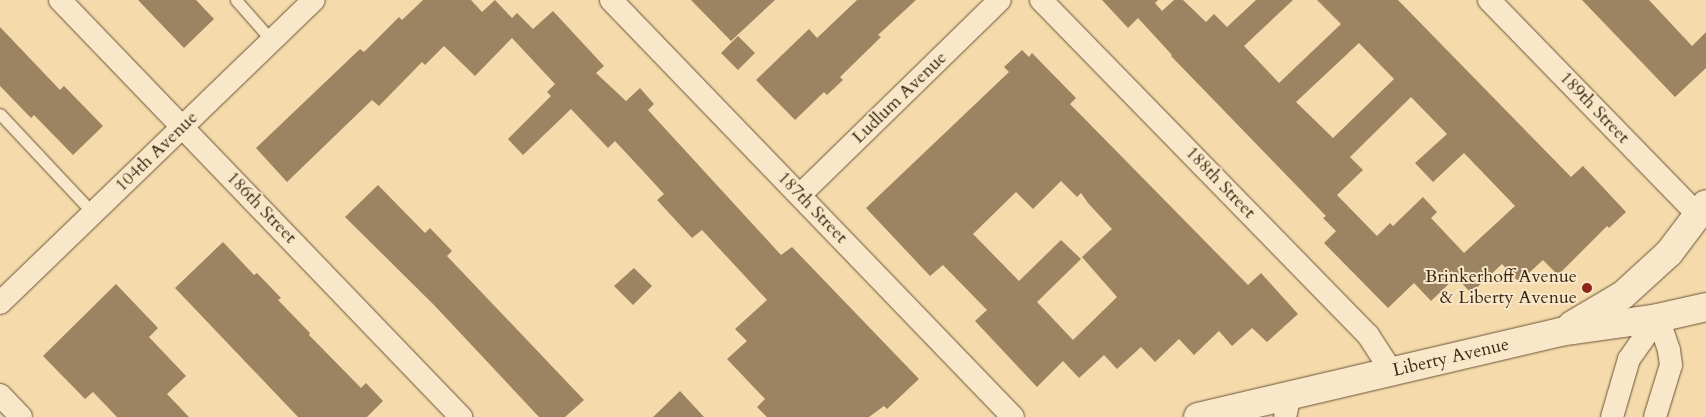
<!DOCTYPE html>
<html>
<head>
<meta charset="utf-8">
<style>
	body { margin:0 }
	#map { position:relative; width:1706px; height:417px; overflow:hidden; background:#f5daab; font-family:Cardo,serif }
	div>[style] { position:absolute }
	[style*='--x'] { left:calc(var(--x)*1px); top:calc(var(--y)*1px); width:calc(var(--w)*1px); rotate:calc(var(--a)*1deg) }
	.building>* { inset:0; background:#9c8462 }
	.roads { filter:drop-shadow(0 0 1px #6a5438) drop-shadow(0 0 1px #6a5438) }
	.lane>* { height:11px; margin:-5.5px; padding:0 5.5px; transform-origin:5.5px; border-radius:5.5px; background:#f8e7c8 }
	.street>* { height:22px; margin:-11px; padding:0 11px; transform-origin:11px; border-radius:11px; background:#f8e7c8 }
	.secondary>* { height:28px; margin:-14px; padding:0 14px; transform-origin:14px; border-radius:14px; background:#f8e7c8 }
	.dots>* { width:14px; height:14px; translate:-50% -50%; box-sizing:border-box; border:2px solid #f8e7c8; border-radius:50% }
	span { translate:-50% -50%; white-space:nowrap; text-align:center; line-height:1.15; -webkit-text-stroke:4px #f8e7c8; paint-order:stroke }
	.street-label { font-size:18px; color:#3c2712 }
	.poi-label { font-size:18px; color:#3c2712 }
	.right { translate:-100% -50%; text-align:right }
</style>
</head>
<body>
<div id="map">
	<div class="building">
		<i style="clip-path:polygon(138px 0,196px 0,214px 19px,184px 48px)"></i>
		<i style="clip-path:polygon(423px 0,471px 0,482px 12px,495px 0,512px 18px,517px 13px,533px 29px,553px 11px,604px 66px,596px 73px,626px 101px,640px 88px,654px 104px,648px 110px,781px 255px,792px 247px,919px 379px,887px 409px,884px 406px,869px 417px,767px 417px,757px 407px,765px 399px,727px 359px,747px 341px,735px 329px,767px 300px,702px 230px,692px 238px,657px 200px,664px 194px,642px 170px,615px 141px,608px 148px,571px 109px,523px 155px,508px 139px,551px 96px,547px 92px,555px 84px,512px 38px,475px 76px,444px 46px,425px 65px,422px 62px,379px 106px,372px 100px,287px 182px,256px 148px,360px 49px,364px 52px,399px 17px,402px 20px)"></i>
		<i style="clip-path:polygon(691px 0,775px 0,731px 41px)"></i>
		<i style="clip-path:polygon(857px 0,916px 0,878px 35px,881px 37px,840px 77px,843px 80px,827px 95px,824px 92px,795px 120px,756px 80px,809px 29px,817px 38px)"></i>
		<i style="clip-path:polygon(evenodd,1102px 0,1158px 0,1155px 3px,1162px 11px,1174px 0,1183px 0,1206px 22px,1214px 14px,1227px 27px,1256px 0,1293px 0,1244px 46px,1279px 83px,1341px 24px,1317px 0,1398px 0,1571px 177px,1583px 166px,1626px 212px,1609px 228px,1607px 226px,1558px 275px,1543px 260px,1519px 282px,1502px 264px,1471px 293px,1456px 277px,1431px 301px,1414px 283px,1388px 308px,1324px 243px,1336px 231px,1323px 218px,1326px 216px,1171px 56px,1172px 55px,1138px 18px,1128px 28px,1102px 0,1359px 43px,1394px 79px,1333px 138px,1296px 102px,1359px 43px,1102px 0,1411px 97px,1447px 134px,1415px 163px,1433px 182px,1464px 153px,1515px 206px,1464px 253px,1431px 218px,1437px 212px,1423px 197px,1393px 226px,1390px 223px,1377px 236px,1337px 195px,1363px 170px,1350px 157px,1411px 97px)"></i>
		<i style="clip-path:polygon(1582px 0,1649px 0,1692px 46px,1706px 32px,1706px 68px,1675px 97px)"></i>
		<i style="clip-path:polygon(0 27px,60px 90px,64px 86px,103px 126px,73px 155px,34px 115px,31px 118px,0 86px)"></i>
		<i style="clip-path:polygon(738px 36px,755px 53px,738px 70px,721px 53px)"></i>
		<i style="clip-path:polygon(evenodd,1022px 50px,1029px 57px,1032px 53px,1076px 98px,1070px 104px,1248px 285px,1261px 273px,1298px 314px,1267px 342px,1252px 328px,1232px 346px,1219px 331px,1194px 355px,1179px 339px,1155px 362px,1141px 347px,1117px 369px,1104px 355px,1079px 378px,1063px 361px,1037px 387px,975px 321px,987px 310px,943px 265px,930px 276px,866px 208px,1009px 72px,1004px 67px,1022px 50px,1061px 181px,1077px 197px,1081px 193px,1088px 203px,1112px 229px,1082px 257px,1117px 297px,1073px 340px,1037px 302px,1081px 259px,1061px 240px,1019px 281px,973px 234px,1016px 192px,1033px 209px,1061px 181px)"></i>
		<i style="clip-path:polygon(378px 185px,425px 233px,430px 228px,452px 251px,447px 256px,584px 400px,565px 417px,539px 417px,434px 305px,345px 217px)"></i>
		<i style="clip-path:polygon(223px 242px,254px 275px,257px 273px,281px 298px,278px 300px,310px 333px,309px 335px,361px 388px,366px 383px,383px 401px,367px 417px,298px 417px,175px 288px)"></i>
		<i style="clip-path:polygon(634px 268px,652px 286px,633px 305px,614px 286px)"></i>
		<i style="clip-path:polygon(116px 284px,158px 328px,149px 337px,186px 376px,167px 394px,189px 417px,117px 417px,93px 392px,85px 399px,43px 356px)"></i>
		<i style="clip-path:polygon(680px 391px,704px 417px,653px 417px)"></i>
	</div>
	<div class="roads">
		<div class="lane">
			<i style="--x:236;--y:0;--w:55;--a:48.7"></i>
			<i style="--x:0;--y:114;--w:136;--a:46.8"></i>
		</div>
		<div class="street">
			<i style="--x:60;--y:0;--w:579;--a:46.12"></i>
			<i style="--x:611;--y:0;--w:579;--a:46.05"></i>
			<i style="--x:1041;--y:0;--w:468;--a:45.7"></i>
			<i style="--x:1368;--y:335;--w:44;--a:57"></i>
			<i style="--x:1489;--y:0;--w:301;--a:45.8"></i>
			<i style="--x:800;--y:195;--w:279;--a:-44.3"></i>
			<i style="--x:0;--y:303;--w:436;--a:-44"></i>
			<i style="--x:0;--y:395;--w:30;--a:46"></i>
			<i style="--x:1285;--y:417;--w:23;--a:-77"></i>
			<i style="--x:1612;--y:417;--w:60;--a:-73.7"></i>
			<i style="--x:1629;--y:359;--w:50;--a:-54.7"></i>
			<i style="--x:1655;--y:417;--w:54;--a:-72.9"></i>
			<i style="--x:1671;--y:365;--w:15;--a:-98"></i>
			<i style="--x:1669;--y:350;--w:34;--a:-109"></i>
		</div>
		<div class="secondary">
			<i style="--x:1572;--y:325;--w:59;--a:-30.5"></i>
			<i style="--x:1623;--y:295;--w:62;--a:-42.4"></i>
			<i style="--x:1669;--y:253;--w:61;--a:-52.9"></i>
			<i style="--x:1198;--y:417;--w:372;--a:-13.2"></i>
			<i style="--x:1560;--y:332;--w:99;--a:-8.1"></i>
			<i style="--x:1658;--y:318;--w:49;--a:-12.9"></i>
		</div>
	</div>
	<div class="dots">
		<i style="left:1587px;top:288px;background:#8f2418"></i>
	</div>
	<div class="street-label">
		<span style="left:900px;top:98px;rotate:-44deg">Ludlum Avenue</span>
		<span style="left:1594px;top:108px;rotate:46deg">189th Street</span>
		<span style="left:157px;top:152px;rotate:-44deg">104th Avenue</span>
		<span style="left:1220px;top:183px;rotate:46deg">188th Street</span>
		<span style="left:261px;top:208px;rotate:46deg">186th Street</span>
		<span style="left:812px;top:208px;rotate:46deg">187th Street</span>
		<span style="left:1451px;top:358px;rotate:-13deg">Liberty Avenue</span>
	</div>
	<div class="poi-label">
		<span class="right" style="left:1577px;top:288px">Brinkerhoff Avenue<br>&amp; Liberty Avenue</span>
	</div>
</div>
</body>
</html>
